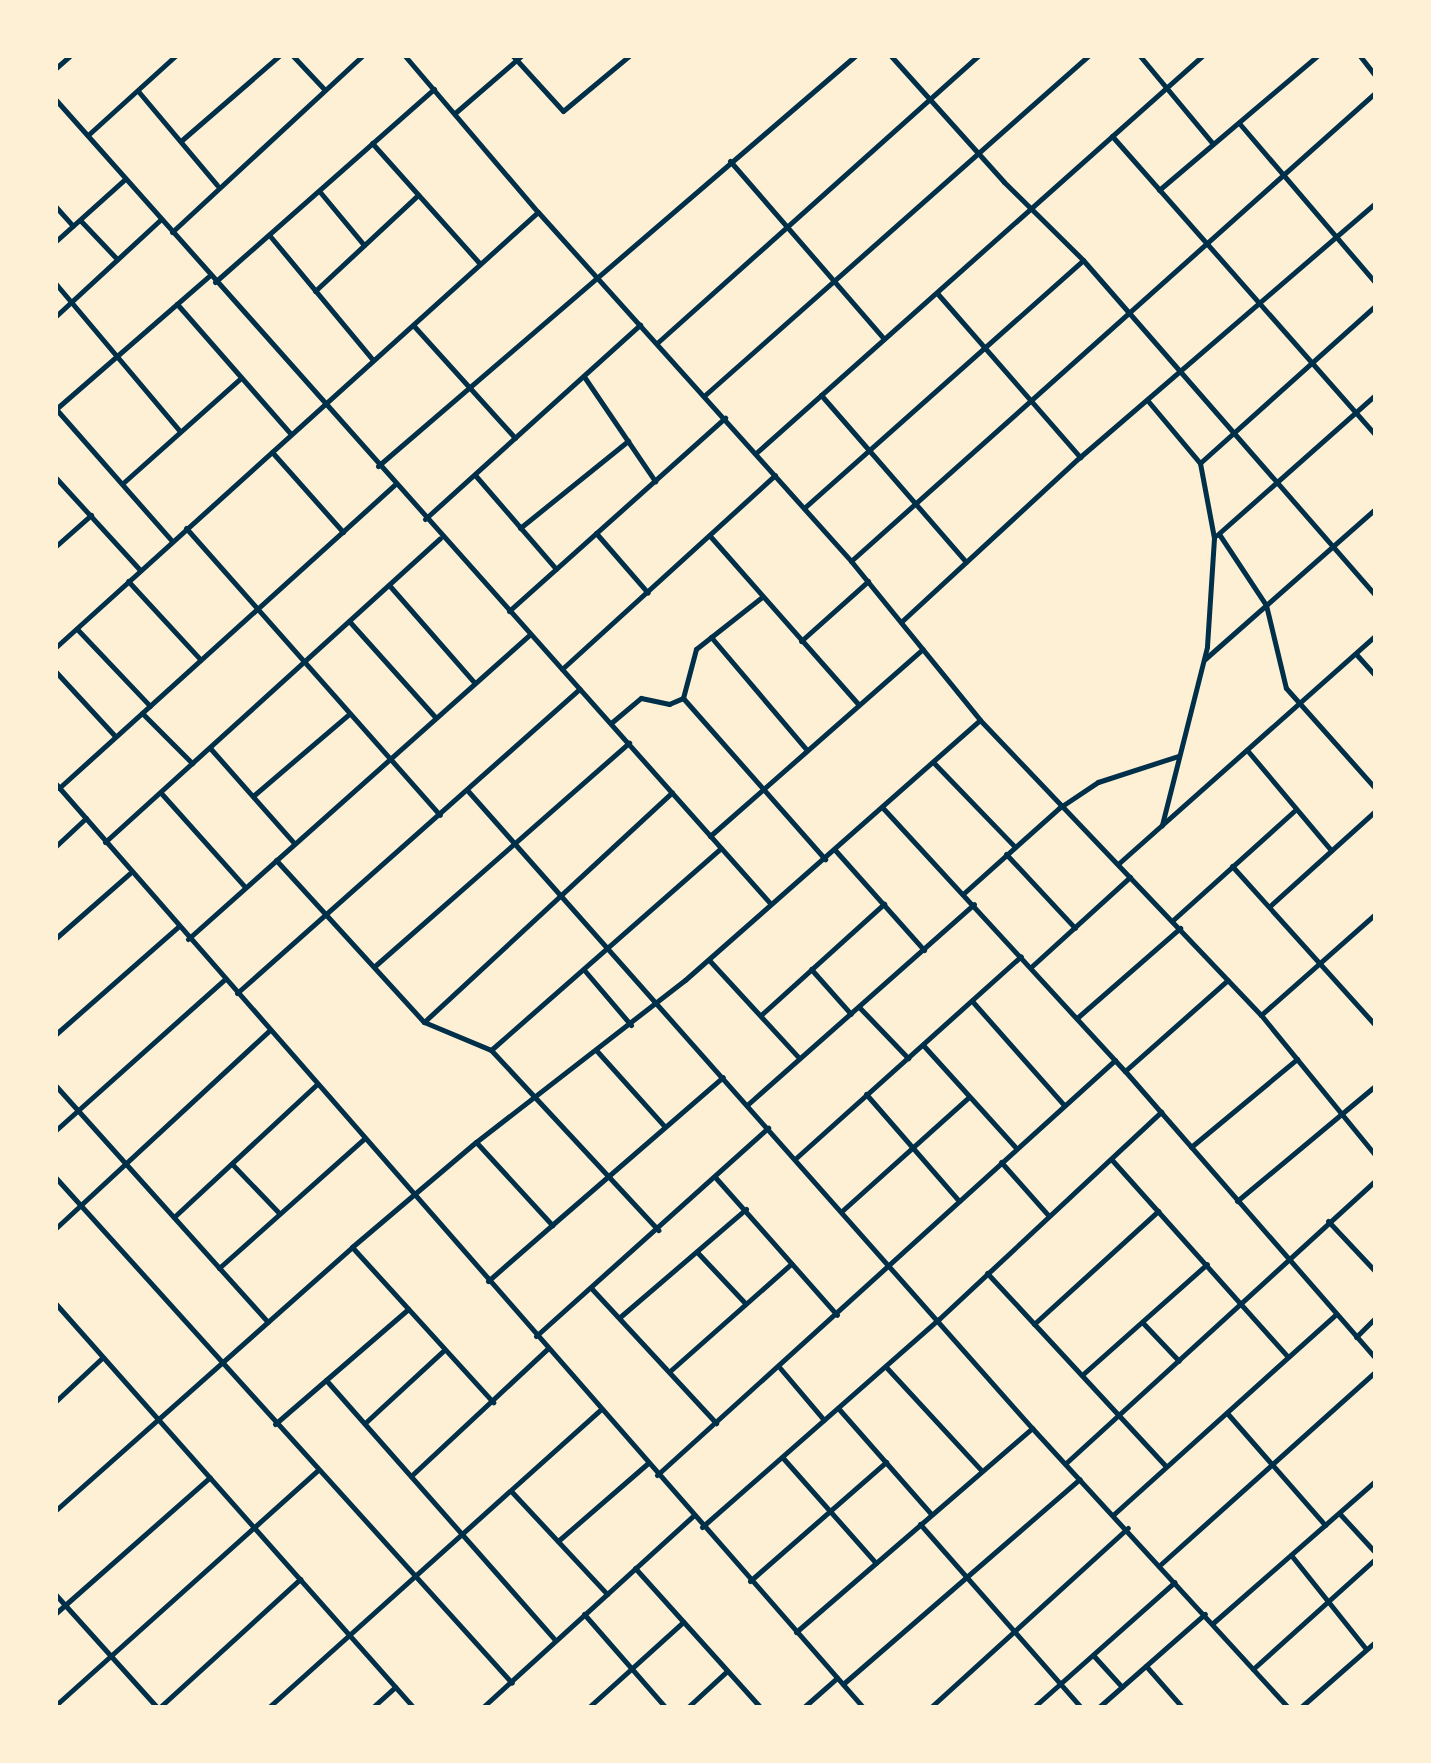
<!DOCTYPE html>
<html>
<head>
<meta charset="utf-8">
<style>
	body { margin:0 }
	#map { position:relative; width:1431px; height:1763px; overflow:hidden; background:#fdf0d5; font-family:"Crimson Pro",serif }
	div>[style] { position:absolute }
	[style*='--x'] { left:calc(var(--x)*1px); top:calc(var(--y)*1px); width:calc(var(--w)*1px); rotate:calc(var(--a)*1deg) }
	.minor>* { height:5px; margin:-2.5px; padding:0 2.5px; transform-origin:2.5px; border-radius:2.5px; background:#003049 }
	span { translate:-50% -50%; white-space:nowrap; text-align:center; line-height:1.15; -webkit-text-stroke:8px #fdf0d5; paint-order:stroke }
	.frame { position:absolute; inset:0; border:58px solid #fdf0d5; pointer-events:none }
</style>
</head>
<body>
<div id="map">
	<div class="minor">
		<i style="--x:293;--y:56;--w:45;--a:46.8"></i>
		<i style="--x:405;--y:56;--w:205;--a:49.6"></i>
		<i style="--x:538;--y:212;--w:469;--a:48.1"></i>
		<i style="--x:851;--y:561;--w:205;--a:50.9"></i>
		<i style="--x:980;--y:720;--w:407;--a:46.4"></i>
		<i style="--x:1261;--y:1015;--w:181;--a:50.8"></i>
		<i style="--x:513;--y:56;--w:74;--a:47.7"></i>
		<i style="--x:563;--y:111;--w:86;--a:-39.8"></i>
		<i style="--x:891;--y:56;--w:169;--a:48.1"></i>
		<i style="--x:1004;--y:182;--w:111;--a:44.6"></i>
		<i style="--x:1083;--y:260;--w:444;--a:48.9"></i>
		<i style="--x:1140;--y:56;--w:114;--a:50.3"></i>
		<i style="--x:1360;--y:56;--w:24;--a:52"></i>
		<i style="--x:56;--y:68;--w:18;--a:-41"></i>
		<i style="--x:138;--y:91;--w:123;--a:50"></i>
		<i style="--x:56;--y:100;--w:1075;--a:48.36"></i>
		<i style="--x:455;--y:113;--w:87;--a:-40.8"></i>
		<i style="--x:1239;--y:123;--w:209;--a:49.5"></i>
		<i style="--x:88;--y:135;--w:118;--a:-42.2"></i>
		<i style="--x:1112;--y:136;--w:397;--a:48.6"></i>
		<i style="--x:182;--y:140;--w:128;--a:-40.9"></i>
		<i style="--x:372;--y:143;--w:162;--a:48.2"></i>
		<i style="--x:730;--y:161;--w:235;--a:49.1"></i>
		<i style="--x:1159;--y:190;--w:207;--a:-40.3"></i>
		<i style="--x:320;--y:192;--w:69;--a:50.3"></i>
		<i style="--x:56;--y:207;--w:25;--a:48"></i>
		<i style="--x:80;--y:220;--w:54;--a:46.5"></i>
		<i style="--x:172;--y:232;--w:259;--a:-42.8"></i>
		<i style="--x:270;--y:236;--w:161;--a:50.3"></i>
		<i style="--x:56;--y:241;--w:93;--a:-41.9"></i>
		<i style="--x:215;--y:282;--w:292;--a:-41.4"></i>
		<i style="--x:56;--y:284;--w:192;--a:49.9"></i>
		<i style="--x:315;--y:291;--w:141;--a:-43"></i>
		<i style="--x:937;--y:293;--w:218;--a:48.9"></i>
		<i style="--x:177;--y:304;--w:173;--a:48.8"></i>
		<i style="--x:56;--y:316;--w:143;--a:-42.7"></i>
		<i style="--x:413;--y:325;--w:152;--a:47.9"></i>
		<i style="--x:657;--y:343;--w:431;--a:-41.8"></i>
		<i style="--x:585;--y:378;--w:125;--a:55.8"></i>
		<i style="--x:705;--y:395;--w:511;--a:-41.51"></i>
		<i style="--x:821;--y:395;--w:221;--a:49"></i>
		<i style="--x:1148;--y:401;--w:81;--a:50"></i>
		<i style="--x:1200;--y:463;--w:76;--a:79.4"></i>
		<i style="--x:1214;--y:538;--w:109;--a:93.7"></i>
		<i style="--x:1207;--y:647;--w:184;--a:104.2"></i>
		<i style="--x:56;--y:409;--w:203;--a:-41"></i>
		<i style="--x:56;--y:409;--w:176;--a:48.7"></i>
		<i style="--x:272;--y:452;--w:107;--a:48.4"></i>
		<i style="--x:756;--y:453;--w:597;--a:-41.67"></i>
		<i style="--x:1200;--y:463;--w:235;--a:-41.9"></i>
		<i style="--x:378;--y:466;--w:629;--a:-40.68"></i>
		<i style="--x:475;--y:475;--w:124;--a:49.2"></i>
		<i style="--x:56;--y:478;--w:125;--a:47.6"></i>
		<i style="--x:123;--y:483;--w:158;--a:-41.7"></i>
		<i style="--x:804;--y:508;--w:373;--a:-41.6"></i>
		<i style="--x:425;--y:519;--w:290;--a:-42.1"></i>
		<i style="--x:186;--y:528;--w:383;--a:48.5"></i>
		<i style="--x:520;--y:528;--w:139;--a:-38.9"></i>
		<i style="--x:596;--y:533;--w:79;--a:49.1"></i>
		<i style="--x:1219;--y:534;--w:85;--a:56.5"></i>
		<i style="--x:1266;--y:605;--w:85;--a:76.5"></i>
		<i style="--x:1286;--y:688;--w:134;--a:48.3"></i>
		<i style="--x:1217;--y:535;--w:211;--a:-41.5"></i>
		<i style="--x:710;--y:536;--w:224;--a:48.6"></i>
		<i style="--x:56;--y:546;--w:47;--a:-41.5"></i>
		<i style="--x:851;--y:561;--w:703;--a:-41.77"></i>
		<i style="--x:128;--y:581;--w:106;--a:47.3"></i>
		<i style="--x:389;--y:585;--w:129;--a:48.8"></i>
		<i style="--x:509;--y:611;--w:290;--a:-41.8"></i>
		<i style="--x:349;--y:621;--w:129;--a:48.1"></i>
		<i style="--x:901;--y:622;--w:243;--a:-42.7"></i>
		<i style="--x:1080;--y:457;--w:389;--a:-40.7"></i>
		<i style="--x:77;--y:629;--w:106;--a:46.5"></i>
		<i style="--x:711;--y:637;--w:148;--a:49.7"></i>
		<i style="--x:801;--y:641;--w:90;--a:-41.8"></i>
		<i style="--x:56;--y:647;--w:649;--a:-42.07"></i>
		<i style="--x:1356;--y:654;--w:28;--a:48"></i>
		<i style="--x:1205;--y:659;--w:227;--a:-41.4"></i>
		<i style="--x:562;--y:669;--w:288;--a:-42.3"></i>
		<i style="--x:56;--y:672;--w:87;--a:47.3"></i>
		<i style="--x:683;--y:698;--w:215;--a:48.6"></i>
		<i style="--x:142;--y:713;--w:71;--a:45"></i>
		<i style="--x:611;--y:723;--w:39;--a:-40"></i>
		<i style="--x:641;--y:698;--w:29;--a:12"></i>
		<i style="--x:669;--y:704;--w:15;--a:-23"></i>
		<i style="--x:683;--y:698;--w:51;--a:-75.1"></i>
		<i style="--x:696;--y:649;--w:84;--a:-38.2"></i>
		<i style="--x:210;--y:748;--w:127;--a:48.5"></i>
		<i style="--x:1247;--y:750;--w:131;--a:50"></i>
		<i style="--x:933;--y:762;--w:118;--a:46"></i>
		<i style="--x:56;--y:784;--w:1226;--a:48.84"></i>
		<i style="--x:59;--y:788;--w:452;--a:-42.1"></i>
		<i style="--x:468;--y:791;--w:851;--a:48.48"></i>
		<i style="--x:1032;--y:1428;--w:379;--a:47.5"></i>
		<i style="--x:161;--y:793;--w:126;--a:48.2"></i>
		<i style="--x:253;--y:796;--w:125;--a:-40.5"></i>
		<i style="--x:882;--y:807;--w:359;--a:47.4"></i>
		<i style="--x:1125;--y:1071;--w:381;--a:48.9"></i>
		<i style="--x:710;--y:836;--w:283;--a:-41.3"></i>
		<i style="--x:105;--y:842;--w:452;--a:-42.2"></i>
		<i style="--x:56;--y:846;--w:41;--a:-43"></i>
		<i style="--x:835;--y:850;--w:134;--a:48.3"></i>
		<i style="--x:1006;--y:854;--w:101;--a:47"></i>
		<i style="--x:276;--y:860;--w:219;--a:47.6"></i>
		<i style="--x:424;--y:1022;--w:73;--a:22.7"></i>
		<i style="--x:491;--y:1050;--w:246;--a:47.1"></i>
		<i style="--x:1118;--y:864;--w:344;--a:-41.6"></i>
		<i style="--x:1232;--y:866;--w:214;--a:48"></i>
		<i style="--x:964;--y:893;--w:127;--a:-41.8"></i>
		<i style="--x:1059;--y:808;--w:47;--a:-33.7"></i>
		<i style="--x:1098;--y:782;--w:84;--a:-18"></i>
		<i style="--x:1270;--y:906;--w:142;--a:-42.1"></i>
		<i style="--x:1173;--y:920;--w:164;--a:-42"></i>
		<i style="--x:56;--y:938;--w:98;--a:-41.3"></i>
		<i style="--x:188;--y:939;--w:458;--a:-41.7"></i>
		<i style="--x:709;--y:960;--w:133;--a:47.4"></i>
		<i style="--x:376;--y:965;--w:337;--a:-41.3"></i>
		<i style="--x:1031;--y:967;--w:134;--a:-42.3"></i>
		<i style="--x:811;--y:969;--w:60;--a:48.4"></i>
		<i style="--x:585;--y:971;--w:71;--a:49.6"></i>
		<i style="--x:237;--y:993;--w:458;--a:-41.6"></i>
		<i style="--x:972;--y:1001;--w:139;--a:48.5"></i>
		<i style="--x:859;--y:1007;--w:71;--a:46.1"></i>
		<i style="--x:761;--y:1015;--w:166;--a:-42.1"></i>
		<i style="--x:1261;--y:1015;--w:152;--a:-41.5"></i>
		<i style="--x:1077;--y:1018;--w:137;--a:-41.1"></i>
		<i style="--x:424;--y:1022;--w:338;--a:-42.8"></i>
		<i style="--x:56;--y:1034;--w:162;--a:-41.3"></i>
		<i style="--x:923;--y:1045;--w:139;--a:47.9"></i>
		<i style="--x:491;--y:1050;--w:306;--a:-41.3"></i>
		<i style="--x:596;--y:1050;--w:103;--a:48.1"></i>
		<i style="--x:1125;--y:1071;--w:137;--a:-41.5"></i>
		<i style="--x:56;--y:1086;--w:317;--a:48.1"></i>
		<i style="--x:866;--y:1094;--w:142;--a:49"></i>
		<i style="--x:747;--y:1105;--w:303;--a:-41.5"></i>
		<i style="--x:56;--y:1130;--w:225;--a:-41.8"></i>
		<i style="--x:476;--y:1142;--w:113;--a:47.5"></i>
		<i style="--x:552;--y:1225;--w:226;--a:-40.9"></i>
		<i style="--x:1191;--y:1147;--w:138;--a:-39.7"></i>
		<i style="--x:796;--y:1158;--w:302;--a:-41.9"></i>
		<i style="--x:1112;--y:1160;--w:263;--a:48.2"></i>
		<i style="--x:1001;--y:1162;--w:72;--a:48.4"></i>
		<i style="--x:232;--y:1164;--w:68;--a:46.2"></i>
		<i style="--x:715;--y:1177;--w:184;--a:48.5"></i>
		<i style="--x:56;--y:1178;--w:680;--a:47.92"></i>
		<i style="--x:1237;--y:1201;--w:180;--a:-39.8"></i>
		<i style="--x:843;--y:1210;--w:169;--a:-41.9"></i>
		<i style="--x:174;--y:1217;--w:195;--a:-42.9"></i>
		<i style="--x:1328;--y:1221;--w:69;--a:46.8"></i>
		<i style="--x:56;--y:1228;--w:292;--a:-42.8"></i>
		<i style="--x:352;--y:1247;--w:210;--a:47.7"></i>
		<i style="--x:697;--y:1252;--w:70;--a:46.7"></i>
		<i style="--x:219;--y:1268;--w:194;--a:-41.7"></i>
		<i style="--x:987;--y:1273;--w:263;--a:47.2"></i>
		<i style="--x:488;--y:1281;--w:85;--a:-41.2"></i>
		<i style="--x:592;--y:1289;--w:183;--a:47.2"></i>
		<i style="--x:56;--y:1304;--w:538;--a:48.46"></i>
		<i style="--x:620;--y:1317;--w:166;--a:-40.6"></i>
		<i style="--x:1143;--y:1323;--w:52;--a:46.5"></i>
		<i style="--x:1034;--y:1324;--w:168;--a:-42.3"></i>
		<i style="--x:536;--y:1336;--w:312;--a:-41.9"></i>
		<i style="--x:1356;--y:1337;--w:27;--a:-45"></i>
		<i style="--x:886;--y:1367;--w:140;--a:47.3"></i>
		<i style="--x:780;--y:1368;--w:68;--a:49.8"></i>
		<i style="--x:670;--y:1371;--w:162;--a:-41.5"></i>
		<i style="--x:1082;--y:1375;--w:167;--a:-41.6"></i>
		<i style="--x:326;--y:1380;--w:346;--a:48.6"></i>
		<i style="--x:56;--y:1401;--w:64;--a:-43.1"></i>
		<i style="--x:838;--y:1408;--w:141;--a:48.7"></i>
		<i style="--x:1227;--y:1413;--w:149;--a:48.8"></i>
		<i style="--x:365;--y:1423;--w:106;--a:-42.7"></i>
		<i style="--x:275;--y:1424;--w:176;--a:-40.8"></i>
		<i style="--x:783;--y:1458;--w:140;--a:48.5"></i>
		<i style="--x:1066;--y:1463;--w:418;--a:-42.4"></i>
		<i style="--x:657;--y:1475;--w:618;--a:-42.18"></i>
		<i style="--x:411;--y:1476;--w:186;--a:-43"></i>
		<i style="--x:511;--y:1491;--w:141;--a:47"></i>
		<i style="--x:56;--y:1510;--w:396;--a:-41.6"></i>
		<i style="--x:352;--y:1247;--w:162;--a:-40.3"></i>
		<i style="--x:476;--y:1142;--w:264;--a:-37.8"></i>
		<i style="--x:685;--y:980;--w:393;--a:-41.4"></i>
		<i style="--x:1339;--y:1513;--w:53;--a:47.3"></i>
		<i style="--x:1114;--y:1514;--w:297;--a:-42"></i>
		<i style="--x:920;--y:1524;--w:244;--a:48.7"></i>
		<i style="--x:702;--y:1527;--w:315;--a:-41.3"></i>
		<i style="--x:939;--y:1319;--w:304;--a:-43"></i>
		<i style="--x:558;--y:1541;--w:118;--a:-40.9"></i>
		<i style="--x:1291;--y:1555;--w:120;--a:51.4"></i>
		<i style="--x:1161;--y:1564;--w:288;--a:-41.9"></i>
		<i style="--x:635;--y:1568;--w:187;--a:48"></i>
		<i style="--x:750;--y:1581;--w:181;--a:-41.2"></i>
		<i style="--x:56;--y:1595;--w:151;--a:48"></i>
		<i style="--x:56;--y:1613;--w:205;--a:-41.4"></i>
		<i style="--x:584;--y:1614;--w:123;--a:48.9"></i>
		<i style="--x:1213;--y:1623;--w:215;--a:-41.2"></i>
		<i style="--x:796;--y:1632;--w:312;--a:-40.8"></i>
		<i style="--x:1093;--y:1655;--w:43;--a:47.8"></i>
		<i style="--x:1146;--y:1666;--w:55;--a:48.7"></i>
		<i style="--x:1253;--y:1669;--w:164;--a:-42"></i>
		<i style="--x:843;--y:1684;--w:313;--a:-40.9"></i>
		<i style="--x:56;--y:1705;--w:351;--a:-41.9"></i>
		<i style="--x:160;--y:1707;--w:190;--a:-42.4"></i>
		<i style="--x:269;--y:1707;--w:445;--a:-41.9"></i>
		<i style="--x:373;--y:1707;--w:30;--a:-42"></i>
		<i style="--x:483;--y:1707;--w:284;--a:-42.3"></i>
		<i style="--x:589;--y:1707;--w:127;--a:-42.1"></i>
		<i style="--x:688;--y:1707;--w:53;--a:-42.7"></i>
		<i style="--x:804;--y:1707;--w:44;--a:-41.3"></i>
		<i style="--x:931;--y:1707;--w:266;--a:-42.3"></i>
		<i style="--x:1034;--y:1707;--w:188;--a:-41.6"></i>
		<i style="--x:1099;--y:1707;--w:141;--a:-41.3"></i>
		<i style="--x:1301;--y:1707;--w:98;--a:-41.3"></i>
	</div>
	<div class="frame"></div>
</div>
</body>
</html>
